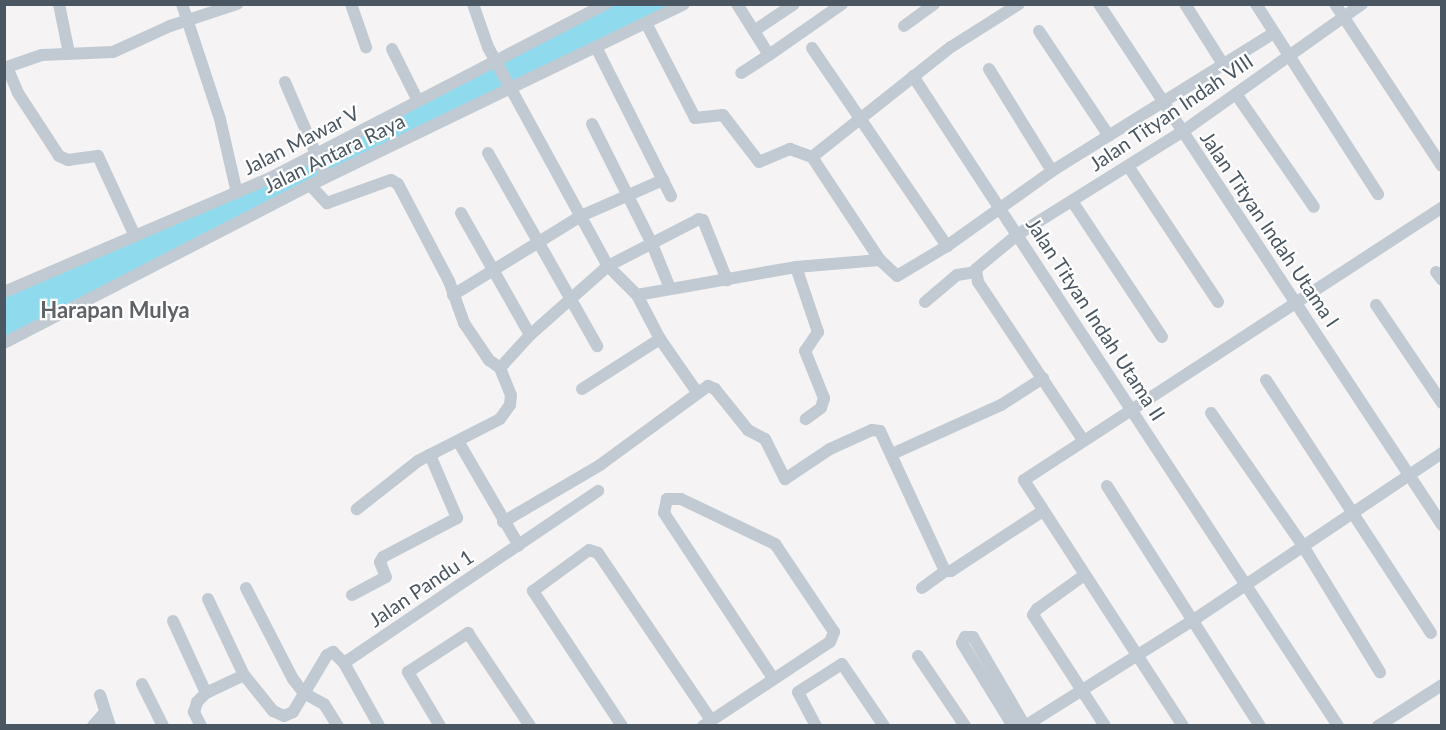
<!DOCTYPE html>
<html>
<head>
<meta charset="utf-8">
<style>
	body { margin:0 }
	#map { position:relative; width:1446px; height:730px; overflow:hidden; background:#f5f3f3; font-family:Lato,sans-serif }
	div>[style] { position:absolute }
	[style*='--x'] { left:calc(var(--x)*1px); top:calc(var(--y)*1px); width:calc(var(--w)*1px); rotate:calc(var(--a)*1deg) }
	.water>* { inset:0; background:#90daee }
	.minor>* { height:12px; margin:-6px; padding:0 6px; transform-origin:6px; border-radius:6px; background:#c1cad2 }
	span { translate:-50% -50%; white-space:nowrap; text-align:center; line-height:1.15; -webkit-text-stroke:4.5px #fff; paint-order:stroke }
	.street-label { font-size:20px; color:#4a5661 }
	.quarter-label { font-size:22px; color:#5f6368; font-weight:700 }
	.frame { position:absolute; inset:0; border:6px solid #4a5661; pointer-events:none }
</style>
</head>
<body>
<div id="map">
	<div class="water">
		<i style="clip-path:polygon(606px 5px,685px 5px,5px 343px,5px 292px,237px 193px)"></i>
	</div>
	<div class="minor">
		<i style="--x:59;--y:4;--w:50;--a:78.5"></i>
		<i style="--x:182;--y:4;--w:121;--a:71.7"></i>
		<i style="--x:220;--y:119;--w:76;--a:77.1"></i>
		<i style="--x:351;--y:4;--w:46;--a:70.8"></i>
		<i style="--x:473;--y:4;--w:46;--a:70.8"></i>
		<i style="--x:488;--y:47;--w:250;--a:61.3"></i>
		<i style="--x:608;--y:266;--w:41;--a:45"></i>
		<i style="--x:637;--y:295;--w:50;--a:62.4"></i>
		<i style="--x:660;--y:339;--w:65;--a:55.1"></i>
		<i style="--x:737;--y:4;--w:60;--a:57.9"></i>
		<i style="--x:769;--y:55;--w:33;--a:147"></i>
		<i style="--x:1099;--y:4;--w:624;--a:56.64"></i>
		<i style="--x:1185;--y:4;--w:71;--a:57.7"></i>
		<i style="--x:1256;--y:4;--w:226;--a:57.3"></i>
		<i style="--x:1335;--y:4;--w:194;--a:56.6"></i>
		<i style="--x:646;--y:23;--w:107;--a:62.7"></i>
		<i style="--x:695;--y:118;--w:28;--a:-6"></i>
		<i style="--x:723;--y:115;--w:59;--a:52.5"></i>
		<i style="--x:759;--y:162;--w:34;--a:-23"></i>
		<i style="--x:790;--y:149;--w:23;--a:20"></i>
		<i style="--x:812;--y:157;--w:123;--a:56.6"></i>
		<i style="--x:880;--y:260;--w:23;--a:43"></i>
		<i style="--x:897;--y:276;--w:58;--a:-31"></i>
		<i style="--x:947;--y:246;--w:129;--a:-35.5"></i>
		<i style="--x:1052;--y:171;--w:261;--a:-31.9"></i>
		<i style="--x:904;--y:26;--w:37;--a:-36"></i>
		<i style="--x:754;--y:31;--w:48;--a:-34"></i>
		<i style="--x:1039;--y:31;--w:126;--a:56.3"></i>
		<i style="--x:596;--y:47;--w:167;--a:63.3"></i>
		<i style="--x:812;--y:48;--w:240;--a:55.7"></i>
		<i style="--x:392;--y:49;--w:58;--a:63.4"></i>
		<i style="--x:769;--y:55;--w:89;--a:-34.9"></i>
		<i style="--x:7;--y:67;--w:28;--a:67"></i>
		<i style="--x:18;--y:93;--w:75;--a:56.9"></i>
		<i style="--x:59;--y:156;--w:10;--a:24"></i>
		<i style="--x:68;--y:160;--w:30;--a:-8"></i>
		<i style="--x:98;--y:156;--w:88;--a:65.2"></i>
		<i style="--x:4;--y:68;--w:40;--a:-18.9"></i>
		<i style="--x:42;--y:55;--w:71;--a:-2.4"></i>
		<i style="--x:113;--y:52;--w:63;--a:-24.5"></i>
		<i style="--x:170;--y:26;--w:71;--a:-18.2"></i>
		<i style="--x:989;--y:69;--w:120;--a:58.3"></i>
		<i style="--x:913;--y:76;--w:777;--a:56.82"></i>
		<i style="--x:285;--y:82;--w:103;--a:66.7"></i>
		<i style="--x:1236;--y:94;--w:137;--a:55.4"></i>
		<i style="--x:592;--y:124;--w:134;--a:63.4"></i>
		<i style="--x:652;--y:244;--w:48;--a:67.8"></i>
		<i style="--x:488;--y:153;--w:222;--a:60.5"></i>
		<i style="--x:812;--y:157;--w:177;--a:-38.4"></i>
		<i style="--x:951;--y:47;--w:80;--a:-32.3"></i>
		<i style="--x:1128;--y:166;--w:163;--a:56.5"></i>
		<i style="--x:310;--y:185;--w:25;--a:47"></i>
		<i style="--x:327;--y:203;--w:68;--a:-19.8"></i>
		<i style="--x:391;--y:180;--w:8;--a:30"></i>
		<i style="--x:398;--y:184;--w:110;--a:62.3"></i>
		<i style="--x:449;--y:281;--w:45;--a:70.3"></i>
		<i style="--x:464;--y:323;--w:45;--a:56"></i>
		<i style="--x:489;--y:360;--w:14;--a:36"></i>
		<i style="--x:500;--y:368;--w:29;--a:68"></i>
		<i style="--x:511;--y:395;--w:10;--a:96"></i>
		<i style="--x:510;--y:405;--w:17;--a:126"></i>
		<i style="--x:500;--y:419;--w:92;--a:152.9"></i>
		<i style="--x:418;--y:461;--w:78;--a:141.8"></i>
		<i style="--x:1072;--y:201;--w:163;--a:56.5"></i>
		<i style="--x:461;--y:213;--w:140;--a:60.5"></i>
		<i style="--x:796;--y:267;--w:69;--a:71.3"></i>
		<i style="--x:818;--y:332;--w:23;--a:124"></i>
		<i style="--x:805;--y:351;--w:51;--a:68"></i>
		<i style="--x:824;--y:398;--w:10;--a:107"></i>
		<i style="--x:821;--y:408;--w:19;--a:144"></i>
		<i style="--x:1436;--y:272;--w:10;--a:53"></i>
		<i style="--x:4;--y:292;--w:287;--a:-23.2"></i>
		<i style="--x:268;--y:179;--w:381;--a:-27.4"></i>
		<i style="--x:453;--y:295;--w:150;--a:-31.7"></i>
		<i style="--x:581;--y:216;--w:90;--a:-23.7"></i>
		<i style="--x:637;--y:295;--w:161;--a:-10"></i>
		<i style="--x:796;--y:267;--w:84;--a:-4.8"></i>
		<i style="--x:925;--y:302;--w:42;--a:-40.2"></i>
		<i style="--x:957;--y:275;--w:18;--a:-9"></i>
		<i style="--x:1376;--y:305;--w:118;--a:56"></i>
		<i style="--x:4;--y:343;--w:344;--a:-27.3"></i>
		<i style="--x:310;--y:185;--w:415;--a:-25.8"></i>
		<i style="--x:500;--y:368;--w:45;--a:-47.7"></i>
		<i style="--x:530;--y:335;--w:104;--a:-41.5"></i>
		<i style="--x:608;--y:266;--w:102;--a:-27.3"></i>
		<i style="--x:699;--y:219;--w:4;--a:14"></i>
		<i style="--x:703;--y:220;--w:65;--a:68.2"></i>
		<i style="--x:1266;--y:380;--w:302;--a:56.9"></i>
		<i style="--x:582;--y:389;--w:93;--a:-32.7"></i>
		<i style="--x:1211;--y:413;--w:162;--a:55.3"></i>
		<i style="--x:1303;--y:546;--w:148;--a:58.6"></i>
		<i style="--x:1083;--y:440;--w:190;--a:-123.6"></i>
		<i style="--x:978;--y:282;--w:13;--a:-99"></i>
		<i style="--x:976;--y:269;--w:53;--a:-39.7"></i>
		<i style="--x:1017;--y:235;--w:195;--a:-32"></i>
		<i style="--x:1182;--y:132;--w:221;--a:-35.4"></i>
		<i style="--x:458;--y:441;--w:121;--a:59.8"></i>
		<i style="--x:892;--y:454;--w:120;--a:-24.2"></i>
		<i style="--x:1001;--y:405;--w:50;--a:-32.7"></i>
		<i style="--x:1107;--y:486;--w:285;--a:57.5"></i>
		<i style="--x:503;--y:522;--w:113;--a:-30.4"></i>
		<i style="--x:600;--y:465;--w:134;--a:-36.2"></i>
		<i style="--x:708;--y:386;--w:8;--a:23"></i>
		<i style="--x:715;--y:389;--w:53;--a:51.2"></i>
		<i style="--x:748;--y:430;--w:19;--a:28"></i>
		<i style="--x:765;--y:439;--w:45;--a:63.4"></i>
		<i style="--x:785;--y:479;--w:54;--a:-33.7"></i>
		<i style="--x:830;--y:449;--w:46;--a:-24.3"></i>
		<i style="--x:872;--y:430;--w:8;--a:7"></i>
		<i style="--x:880;--y:431;--w:154;--a:65.1"></i>
		<i style="--x:945;--y:571;--w:6;--a:0"></i>
		<i style="--x:951;--y:571;--w:108;--a:-33.2"></i>
		<i style="--x:1083;--y:576;--w:57;--a:144.3"></i>
		<i style="--x:1037;--y:609;--w:7;--a:124"></i>
		<i style="--x:1033;--y:615;--w:132;--a:57"></i>
		<i style="--x:246;--y:588;--w:102;--a:62.7"></i>
		<i style="--x:293;--y:679;--w:18;--a:52"></i>
		<i style="--x:304;--y:693;--w:23;--a:29"></i>
		<i style="--x:324;--y:704;--w:26;--a:58"></i>
		<i style="--x:922;--y:588;--w:29;--a:-36"></i>
		<i style="--x:352;--y:595;--w:38;--a:-28"></i>
		<i style="--x:386;--y:577;--w:16;--a:-112"></i>
		<i style="--x:380;--y:562;--w:6;--a:-59"></i>
		<i style="--x:383;--y:557;--w:84;--a:-27.8"></i>
		<i style="--x:457;--y:518;--w:69;--a:-113.2"></i>
		<i style="--x:208;--y:599;--w:84;--a:64.7"></i>
		<i style="--x:244;--y:675;--w:46;--a:51.1"></i>
		<i style="--x:273;--y:711;--w:12;--a:24"></i>
		<i style="--x:284;--y:716;--w:10;--a:-24"></i>
		<i style="--x:293;--y:712;--w:66;--a:-59.2"></i>
		<i style="--x:327;--y:655;--w:7;--a:-27"></i>
		<i style="--x:333;--y:652;--w:16;--a:45"></i>
		<i style="--x:344;--y:663;--w:72;--a:60.9"></i>
		<i style="--x:173;--y:621;--w:79;--a:65.4"></i>
		<i style="--x:918;--y:656;--w:84;--a:56.1"></i>
		<i style="--x:344;--y:663;--w:307;--a:-34.1"></i>
		<i style="--x:142;--y:684;--w:47;--a:63.4"></i>
		<i style="--x:100;--y:695;--w:33;--a:72"></i>
		<i style="--x:93;--y:726;--w:18;--a:-49"></i>
		<i style="--x:201;--y:726;--w:16;--a:-117"></i>
		<i style="--x:194;--y:712;--w:10;--a:-73"></i>
		<i style="--x:197;--y:702;--w:13;--a:-45"></i>
		<i style="--x:206;--y:693;--w:42;--a:-25.3"></i>
		<i style="--x:440;--y:726;--w:63;--a:-120.7"></i>
		<i style="--x:408;--y:672;--w:72;--a:-33"></i>
		<i style="--x:468;--y:633;--w:112;--a:56.3"></i>
		<i style="--x:622;--y:726;--w:162;--a:-123.4"></i>
		<i style="--x:533;--y:591;--w:69;--a:-36.2"></i>
		<i style="--x:589;--y:550;--w:9;--a:18"></i>
		<i style="--x:598;--y:553;--w:202;--a:55.9"></i>
		<i style="--x:703;--y:726;--w:152;--a:-33.5"></i>
		<i style="--x:830;--y:642;--w:11;--a:-68"></i>
		<i style="--x:834;--y:632;--w:106;--a:-123.8"></i>
		<i style="--x:775;--y:544;--w:104;--a:-154.4"></i>
		<i style="--x:681;--y:499;--w:14;--a:180"></i>
		<i style="--x:667;--y:499;--w:14;--a:102"></i>
		<i style="--x:664;--y:513;--w:198;--a:56.6"></i>
		<i style="--x:816;--y:726;--w:38;--a:-118"></i>
		<i style="--x:798;--y:692;--w:52;--a:-32.5"></i>
		<i style="--x:842;--y:664;--w:75;--a:55.9"></i>
		<i style="--x:1013;--y:726;--w:97;--a:-121.6"></i>
		<i style="--x:962;--y:643;--w:7;--a:-63"></i>
		<i style="--x:965;--y:637;--w:8;--a:0"></i>
		<i style="--x:973;--y:637;--w:103;--a:59.7"></i>
		<i style="--x:1025;--y:726;--w:197;--a:-32.2"></i>
		<i style="--x:1192;--y:621;--w:301;--a:-33.9"></i>
		<i style="--x:1183;--y:726;--w:293;--a:-122.9"></i>
		<i style="--x:1024;--y:480;--w:499;--a:-33.1"></i>
		<i style="--x:1378;--y:726;--w:76;--a:-32.6"></i>
	</div>
	<div class="street-label">
		<span style="left:1171px;top:112px;rotate:-34deg">Jalan Tityan Indah VIII</span>
		<span style="left:301px;top:140px;rotate:-27deg">Jalan Mawar V</span>
		<span style="left:334px;top:153px;rotate:-26deg">Jalan Antara Raya</span>
		<span style="left:1270px;top:229px;rotate:56deg">Jalan Tityan Indah Utama I</span>
		<span style="left:1096px;top:319px;rotate:57deg">Jalan Tityan Indah Utama II</span>
		<span style="left:421px;top:588px;rotate:-34deg">Jalan Pandu 1</span>
	</div>
	<div class="quarter-label">
		<span style="left:115px;top:310px">Harapan Mulya</span>
	</div>
	<div class="frame"></div>
</div>
</body>
</html>
